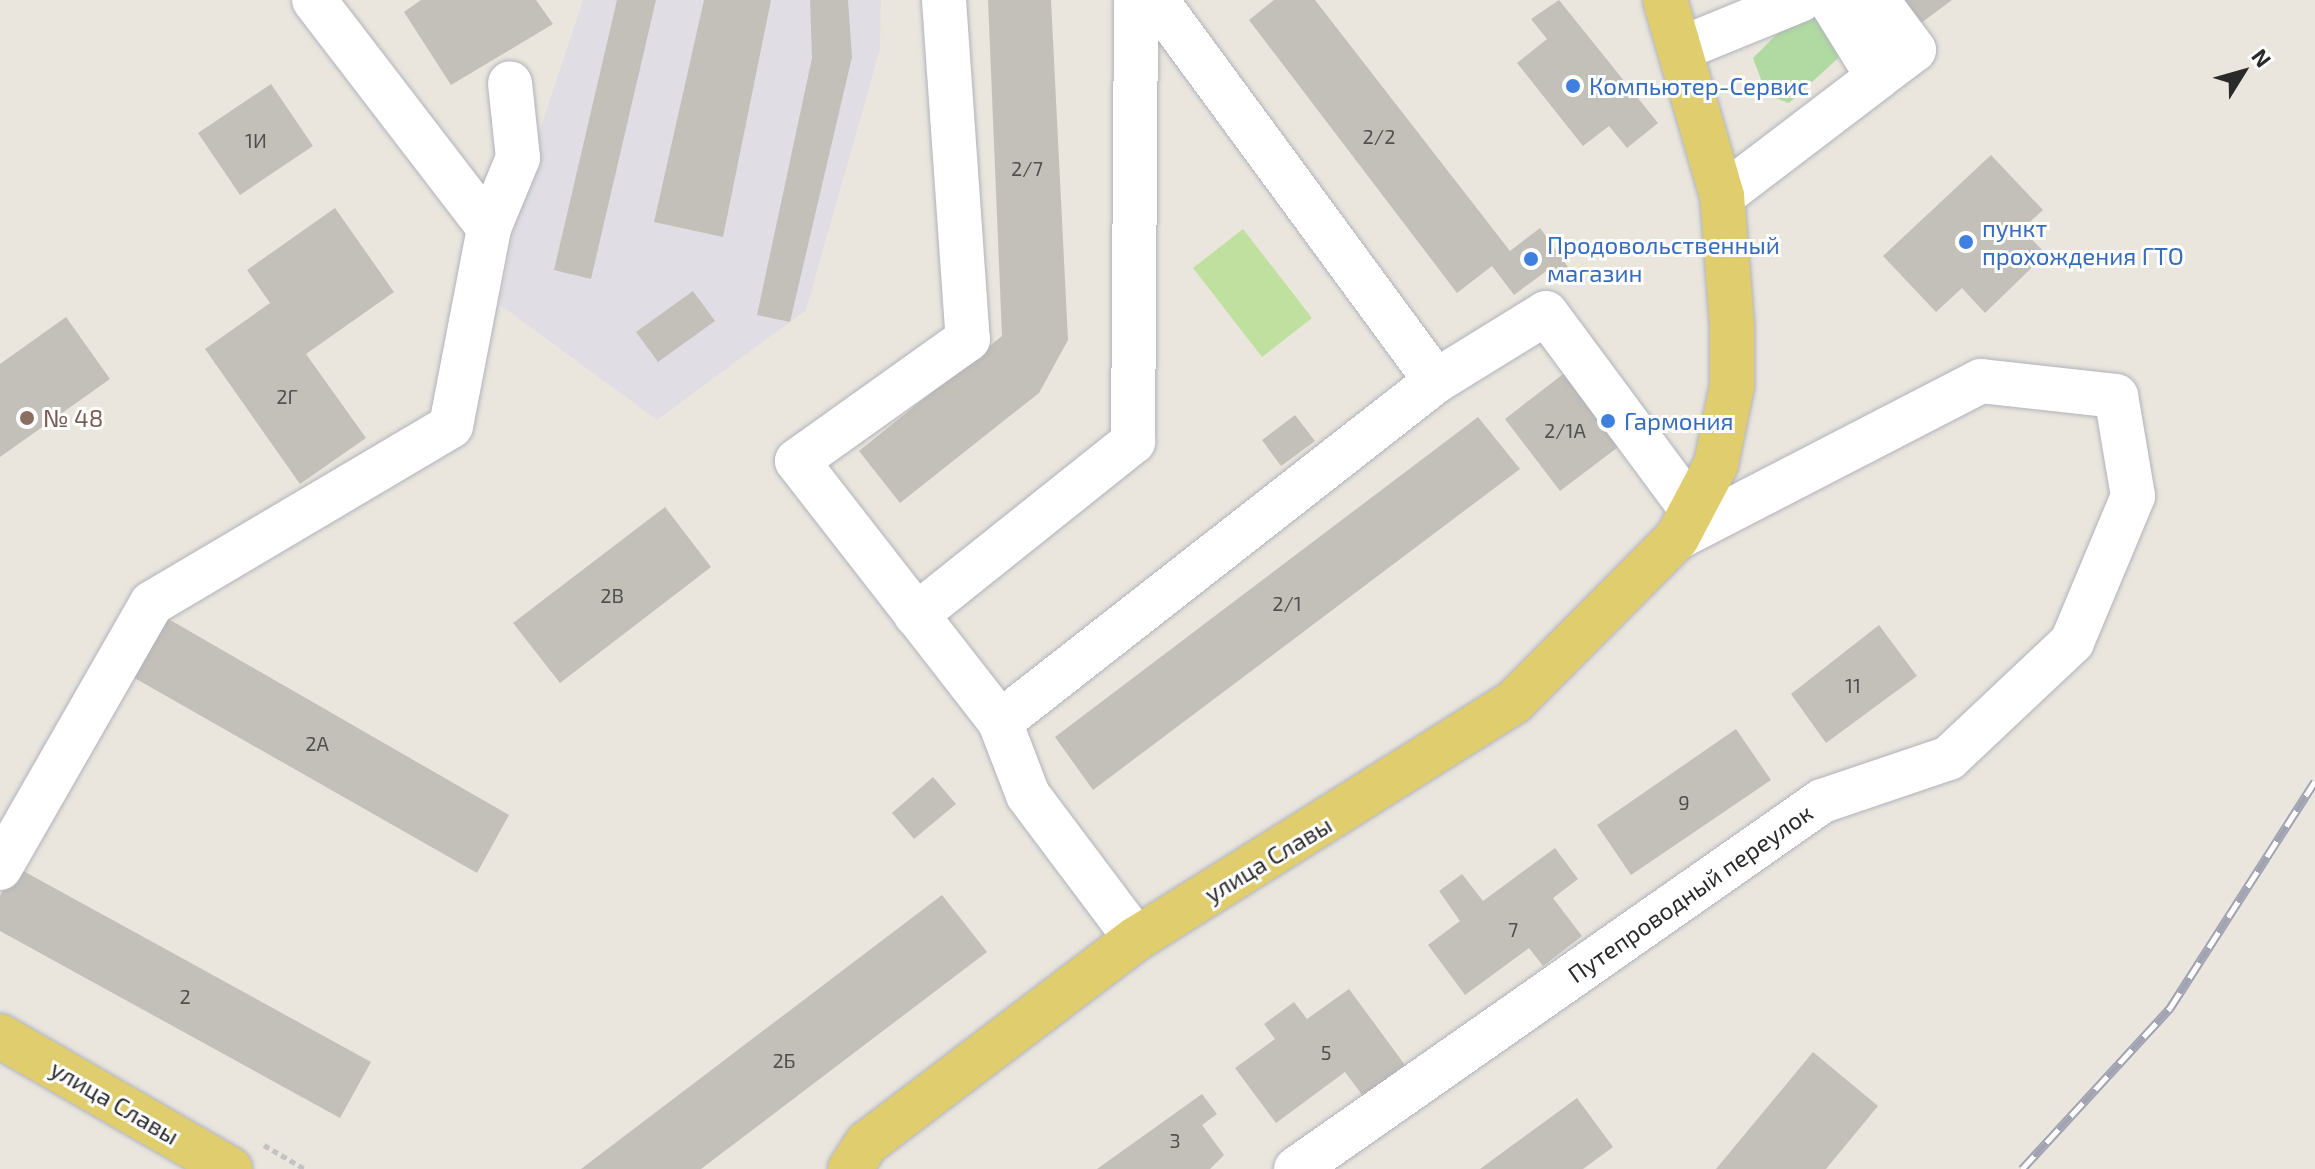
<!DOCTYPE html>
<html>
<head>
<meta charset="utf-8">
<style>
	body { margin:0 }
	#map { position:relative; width:2315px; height:1169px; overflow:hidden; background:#eae6de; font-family:"Exo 2",sans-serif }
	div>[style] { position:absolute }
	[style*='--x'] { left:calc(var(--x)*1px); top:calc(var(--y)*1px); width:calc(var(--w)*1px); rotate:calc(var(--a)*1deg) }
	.industrial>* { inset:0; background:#e0dee4 }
	.green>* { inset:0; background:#b0daa1 }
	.pitch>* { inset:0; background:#bfe09e }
	.building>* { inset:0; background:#c3c0b9 }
	.path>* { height:5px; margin-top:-2.5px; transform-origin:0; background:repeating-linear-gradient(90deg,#c3c3c3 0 6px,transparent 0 10px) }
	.roads { filter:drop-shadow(0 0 2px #b1b3bc) drop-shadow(0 0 2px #b1b3bc) }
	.minor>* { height:44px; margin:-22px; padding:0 22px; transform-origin:22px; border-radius:22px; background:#fff }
	.major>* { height:44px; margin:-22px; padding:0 22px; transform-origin:22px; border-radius:22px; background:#e0ce6e }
	.rail>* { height:9px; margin-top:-4.5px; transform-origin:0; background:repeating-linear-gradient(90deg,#fff 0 18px,#a1a2b2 0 36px); box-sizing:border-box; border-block:2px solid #a1a2b2 }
	.dots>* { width:22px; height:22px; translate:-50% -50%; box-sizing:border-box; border:4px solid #fff; border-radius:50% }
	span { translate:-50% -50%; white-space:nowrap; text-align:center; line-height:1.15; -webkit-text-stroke:6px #fff; paint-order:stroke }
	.number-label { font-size:20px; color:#50504e }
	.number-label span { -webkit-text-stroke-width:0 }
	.shop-label { font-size:24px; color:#366cbe }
	.left { translate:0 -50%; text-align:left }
	.education-label { font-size:24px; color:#785e54 }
	.street-label { font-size:24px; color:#2a2a2a }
	.north { position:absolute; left:2203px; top:32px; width:80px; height:80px; -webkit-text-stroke:6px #fff; paint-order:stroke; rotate:53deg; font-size:22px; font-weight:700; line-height:32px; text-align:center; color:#2a2a2a }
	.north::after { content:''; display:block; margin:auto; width:28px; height:36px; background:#2a2a2a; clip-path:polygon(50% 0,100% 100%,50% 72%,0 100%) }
</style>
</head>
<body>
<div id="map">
	<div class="industrial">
		<i style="clip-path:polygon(583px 0,881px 0,880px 49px,806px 310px,657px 420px,500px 305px,523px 181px)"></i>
	</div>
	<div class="green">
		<i style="clip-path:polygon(1816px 14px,1846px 51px,1789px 103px,1767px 95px,1753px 58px,1778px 33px)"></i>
	</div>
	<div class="pitch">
		<i style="clip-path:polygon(1243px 229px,1312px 318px,1262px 357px,1193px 268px)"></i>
	</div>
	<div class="building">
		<i style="clip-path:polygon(421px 0,536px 0,553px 24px,451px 85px,404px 12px)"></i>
		<i style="clip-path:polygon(617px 0,656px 0,591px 279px,554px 270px)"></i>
		<i style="clip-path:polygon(704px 0,771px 0,723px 237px,654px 222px)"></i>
		<i style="clip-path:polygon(810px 0,848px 0,852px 57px,790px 322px,757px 315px,812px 58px)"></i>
		<i style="clip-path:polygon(988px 0,1051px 0,1068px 340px,1039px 393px,900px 503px,859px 451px,1002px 336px)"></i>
		<i style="clip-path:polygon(1274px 0,1315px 0,1510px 251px,1540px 228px,1568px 267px,1555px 277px,1549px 269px,1514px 295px,1492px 266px,1457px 293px,1249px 20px)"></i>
		<i style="clip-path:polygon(1559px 0,1658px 123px,1627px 148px,1609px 126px,1583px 146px,1517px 63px,1547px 39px,1531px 19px)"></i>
		<i style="clip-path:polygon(1875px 0,1952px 0,1874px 58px)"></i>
		<i style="clip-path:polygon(271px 84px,313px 146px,240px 195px,198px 133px)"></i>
		<i style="clip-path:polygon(1991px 155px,2043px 210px,2022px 229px,2046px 254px,1985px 313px,1962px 288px,1936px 312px,1883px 256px)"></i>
		<i style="clip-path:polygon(335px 208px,394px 292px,306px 354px,366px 438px,300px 484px,205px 349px,270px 303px,247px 270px)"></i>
		<i style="clip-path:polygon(693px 291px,715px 321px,658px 362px,636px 332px)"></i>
		<i style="clip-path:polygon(66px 317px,110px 379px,0 457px,0 364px)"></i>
		<i style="clip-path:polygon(1571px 368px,1626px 441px,1560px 491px,1505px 419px)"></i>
		<i style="clip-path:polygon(1295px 415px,1315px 441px,1281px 466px,1262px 440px)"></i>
		<i style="clip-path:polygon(1478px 417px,1520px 469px,1093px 790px,1055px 737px)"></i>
		<i style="clip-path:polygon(665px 507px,711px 567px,560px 683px,513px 623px)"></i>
		<i style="clip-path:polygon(158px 613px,509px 815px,477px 873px,124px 672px)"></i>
		<i style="clip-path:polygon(1879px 625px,1917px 676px,1826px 743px,1791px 694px)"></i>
		<i style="clip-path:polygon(1736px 729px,1771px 780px,1631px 875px,1597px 825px)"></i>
		<i style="clip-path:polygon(933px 777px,956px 804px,914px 839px,892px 813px)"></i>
		<i style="clip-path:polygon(1555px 848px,1578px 879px,1553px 898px,1582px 936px,1543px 966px,1529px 948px,1465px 995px,1428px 945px,1460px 921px,1439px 891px,1462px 874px,1483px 901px)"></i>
		<i style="clip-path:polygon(16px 867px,371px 1062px,340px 1118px,0 931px,0 896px)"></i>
		<i style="clip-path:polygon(942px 895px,987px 952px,701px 1169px,581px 1169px)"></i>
		<i style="clip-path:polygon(1349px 989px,1405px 1065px,1363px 1096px,1345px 1072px,1276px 1123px,1235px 1068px,1275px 1039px,1264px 1024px,1294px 1002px,1307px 1019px)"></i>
		<i style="clip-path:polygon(1813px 1052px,1878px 1106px,1826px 1169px,1716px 1169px)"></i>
		<i style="clip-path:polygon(1202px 1094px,1217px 1114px,1202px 1125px,1224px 1155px,1210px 1169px,1097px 1169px)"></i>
		<i style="clip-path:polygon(1577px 1098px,1613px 1147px,1583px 1169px,1480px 1169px)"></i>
	</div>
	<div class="path">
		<i style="--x:264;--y:1145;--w:48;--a:30.3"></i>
	</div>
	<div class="roads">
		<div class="minor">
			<i style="--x:314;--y:0;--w:287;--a:52.5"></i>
			<i style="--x:944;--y:0;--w:340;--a:86"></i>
			<i style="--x:968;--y:339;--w:210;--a:144.5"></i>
			<i style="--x:797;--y:461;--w:331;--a:52.1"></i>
			<i style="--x:1000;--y:722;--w:78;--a:69"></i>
			<i style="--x:1028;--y:795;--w:180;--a:53.1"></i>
			<i style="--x:1156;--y:0;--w:473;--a:53.7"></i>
			<i style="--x:1436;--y:381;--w:129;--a:-31.7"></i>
			<i style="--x:1546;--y:313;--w:245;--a:53.5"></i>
			<i style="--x:1877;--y:0;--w:62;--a:53.5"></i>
			<i style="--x:1914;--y:50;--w:45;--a:143.1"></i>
			<i style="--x:1680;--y:49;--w:130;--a:-22.2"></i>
			<i style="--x:1722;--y:196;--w:196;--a:-37.3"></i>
			<i style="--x:1878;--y:77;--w:91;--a:-121.9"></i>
			<i style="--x:916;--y:615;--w:278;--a:-38.6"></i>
			<i style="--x:1133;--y:442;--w:442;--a:-89.6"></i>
			<i style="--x:1000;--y:722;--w:554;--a:-38.03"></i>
			<i style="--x:0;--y:868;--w:305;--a:-60.2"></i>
			<i style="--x:152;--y:603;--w:347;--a:-30.6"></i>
			<i style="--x:451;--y:426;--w:202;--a:-79.1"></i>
			<i style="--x:489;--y:228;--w:76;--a:-67.5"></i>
			<i style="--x:518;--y:158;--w:75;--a:-96.1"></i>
			<i style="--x:1296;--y:1169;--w:642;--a:-34.98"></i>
			<i style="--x:1822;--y:801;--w:134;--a:-18.7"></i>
			<i style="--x:1949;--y:758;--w:169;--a:-43.3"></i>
			<i style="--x:2072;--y:642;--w:158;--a:-67.3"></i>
			<i style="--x:2133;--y:496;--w:101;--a:-99.6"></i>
			<i style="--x:2116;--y:396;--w:136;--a:-173.7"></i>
			<i style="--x:1981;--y:381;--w:342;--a:152.7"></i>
		</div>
		<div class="major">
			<i style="--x:0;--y:1036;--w:266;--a:30"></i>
			<i style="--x:850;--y:1169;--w:31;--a:-57"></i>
			<i style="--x:867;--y:1143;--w:338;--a:-37.2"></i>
			<i style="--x:1136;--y:939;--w:446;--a:-32.1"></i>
			<i style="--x:1514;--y:702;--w:231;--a:-45.2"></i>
			<i style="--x:1677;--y:538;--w:84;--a:-62.2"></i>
			<i style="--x:1716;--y:464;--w:80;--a:-78.4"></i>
			<i style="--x:1732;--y:386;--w:61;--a:-90"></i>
			<i style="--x:1732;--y:325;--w:129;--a:-94.4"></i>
			<i style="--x:1722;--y:196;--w:204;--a:-106.2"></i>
		</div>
	</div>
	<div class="rail">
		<i style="--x:2022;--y:1169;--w:219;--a:-47.4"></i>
		<i style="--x:2170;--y:1008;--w:269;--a:-57.4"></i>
	</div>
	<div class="dots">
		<i style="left:1573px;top:86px;background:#3f7fe0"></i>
		<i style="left:1966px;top:242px;background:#3f7fe0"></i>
		<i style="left:1531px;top:259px;background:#3f7fe0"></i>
		<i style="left:27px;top:418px;background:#8d6e63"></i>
		<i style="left:1608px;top:421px;background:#3f7fe0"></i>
	</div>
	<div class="number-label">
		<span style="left:1379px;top:136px">2/2</span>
		<span style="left:256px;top:140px">1И</span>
		<span style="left:1027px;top:168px">2/7</span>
		<span style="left:287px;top:396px">2Г</span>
		<span style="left:1565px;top:430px">2/1А</span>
		<span style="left:612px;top:595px">2В</span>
		<span style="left:1287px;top:603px">2/1</span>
		<span style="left:1853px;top:685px">11</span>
		<span style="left:317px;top:743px">2А</span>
		<span style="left:1684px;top:802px">9</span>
		<span style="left:1513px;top:929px">7</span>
		<span style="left:185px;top:996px">2</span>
		<span style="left:1326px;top:1052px">5</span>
		<span style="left:784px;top:1060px">2Б</span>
		<span style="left:1175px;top:1140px">3</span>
	</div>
	<div class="shop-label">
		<span class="left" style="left:1589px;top:86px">Компьютер-Сервис</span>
		<span class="left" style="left:1982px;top:242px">пункт<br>прохождения ГТО</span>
		<span class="left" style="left:1547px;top:259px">Продовольственный<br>магазин</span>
		<span class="left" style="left:1624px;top:421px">Гармония</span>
	</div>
	<div class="education-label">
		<span class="left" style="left:43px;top:418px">№ 48</span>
	</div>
	<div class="street-label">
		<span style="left:1268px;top:859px;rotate:-31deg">улица Славы</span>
		<span style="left:1690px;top:893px;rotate:-35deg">Путепроводный переулок</span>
		<span style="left:115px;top:1102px;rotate:30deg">улица Славы</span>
	</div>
	<div class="north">N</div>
</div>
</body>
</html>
